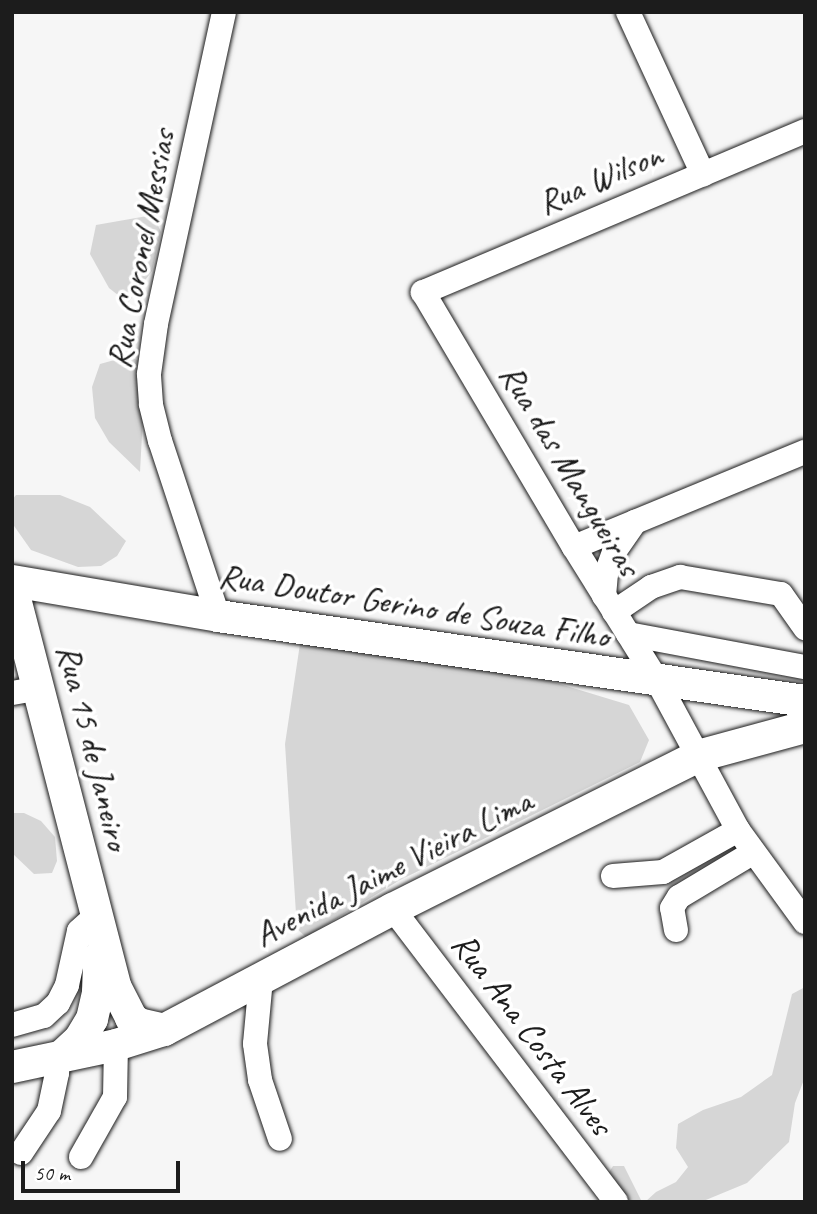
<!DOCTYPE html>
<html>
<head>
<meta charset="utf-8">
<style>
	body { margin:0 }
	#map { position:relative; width:817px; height:1214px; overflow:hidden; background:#f6f6f6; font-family:Caveat,sans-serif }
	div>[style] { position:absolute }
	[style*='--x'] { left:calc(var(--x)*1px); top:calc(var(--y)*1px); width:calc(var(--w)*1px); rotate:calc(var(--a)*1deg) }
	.green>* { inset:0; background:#d6d6d6 }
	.roads { filter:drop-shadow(0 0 2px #1c1c1c) drop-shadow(0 0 2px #1c1c1c) }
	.minor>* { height:24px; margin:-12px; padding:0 12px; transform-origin:12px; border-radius:12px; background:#fff }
	.major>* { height:32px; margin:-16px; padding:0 16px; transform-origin:16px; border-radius:16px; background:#fff }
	span { translate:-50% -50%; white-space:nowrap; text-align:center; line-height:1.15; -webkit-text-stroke:7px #fff; paint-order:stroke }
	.street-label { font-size:35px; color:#1c1c1c }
	.frame { position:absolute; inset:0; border:14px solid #1c1c1c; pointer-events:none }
	.scale { position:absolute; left:21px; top:1161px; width:159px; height:32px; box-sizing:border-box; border:4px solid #1c1c1c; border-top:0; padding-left:9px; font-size:21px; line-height:24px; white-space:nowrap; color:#1c1c1c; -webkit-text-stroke:5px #fff; paint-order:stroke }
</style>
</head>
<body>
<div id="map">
	<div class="green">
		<i style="clip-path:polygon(153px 215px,161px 232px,152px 271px,128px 303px,109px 288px,90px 254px,96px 225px)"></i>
		<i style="clip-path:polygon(129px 356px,139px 361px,143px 416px,140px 472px,109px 442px,95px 418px,92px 387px,100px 364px)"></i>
		<i style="clip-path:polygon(16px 495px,60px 495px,90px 507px,126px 541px,117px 556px,101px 566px,78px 567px,31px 550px,12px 523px,12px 500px)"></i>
		<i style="clip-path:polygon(301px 637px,507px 668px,629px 705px,649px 740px,640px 762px,400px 880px,306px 937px,297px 929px,285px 744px)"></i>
		<i style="clip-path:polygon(12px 813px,24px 813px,41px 821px,55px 837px,57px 861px,52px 873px,34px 874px,12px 853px)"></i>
		<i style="clip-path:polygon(805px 987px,805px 1077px,795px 1103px,789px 1142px,747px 1183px,701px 1202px,645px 1202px,656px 1192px,676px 1182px,688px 1167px,676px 1148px,678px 1124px,703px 1110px,741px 1097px,772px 1075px,792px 994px)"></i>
		<i style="clip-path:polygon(613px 1166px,624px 1166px,642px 1202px,625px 1202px,608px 1174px)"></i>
	</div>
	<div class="roads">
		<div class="minor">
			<i style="--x:628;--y:12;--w:179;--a:65.2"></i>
			<i style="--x:805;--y:131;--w:415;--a:157.1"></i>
			<i style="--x:423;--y:292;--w:296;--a:59.4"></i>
			<i style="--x:574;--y:547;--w:159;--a:58.1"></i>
			<i style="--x:658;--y:682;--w:168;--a:61.6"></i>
			<i style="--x:738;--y:830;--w:114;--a:53.9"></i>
			<i style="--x:574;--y:547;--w:250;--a:-22.4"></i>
			<i style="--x:604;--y:596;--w:22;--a:-85"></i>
			<i style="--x:606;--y:574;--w:23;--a:-70"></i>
			<i style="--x:614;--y:552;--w:37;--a:-55"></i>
			<i style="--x:614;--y:612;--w:45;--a:-34"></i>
			<i style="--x:651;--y:587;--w:31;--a:-19"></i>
			<i style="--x:680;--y:577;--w:102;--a:9.6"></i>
			<i style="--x:781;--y:594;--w:42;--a:54.8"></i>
			<i style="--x:218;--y:616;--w:184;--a:-108.3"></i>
			<i style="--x:160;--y:441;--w:38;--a:-104"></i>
			<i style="--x:151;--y:404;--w:30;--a:-94"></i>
			<i style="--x:149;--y:374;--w:50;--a:-82"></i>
			<i style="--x:156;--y:324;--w:319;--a:-77.7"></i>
			<i style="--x:628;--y:634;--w:180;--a:10.6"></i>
			<i style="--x:12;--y:693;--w:27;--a:-10"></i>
			<i style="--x:613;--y:876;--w:50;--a:-4.6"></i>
			<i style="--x:663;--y:872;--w:86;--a:-29.2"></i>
			<i style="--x:393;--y:909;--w:368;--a:52.7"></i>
			<i style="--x:676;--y:930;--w:22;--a:-100"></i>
			<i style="--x:672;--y:908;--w:13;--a:-58"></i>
			<i style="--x:679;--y:897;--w:87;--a:-31"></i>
			<i style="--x:261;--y:979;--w:65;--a:95.3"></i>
			<i style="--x:255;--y:1044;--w:36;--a:82"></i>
			<i style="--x:260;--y:1080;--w:62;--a:71.3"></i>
			<i style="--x:12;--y:1025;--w:33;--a:-16"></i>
			<i style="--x:44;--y:1016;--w:19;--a:-43"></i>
			<i style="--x:58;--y:1003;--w:20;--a:-63"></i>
			<i style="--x:67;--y:985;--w:55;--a:-77.5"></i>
			<i style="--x:79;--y:931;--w:24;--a:-42"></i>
			<i style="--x:21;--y:1153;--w:50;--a:-56.3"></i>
			<i style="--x:49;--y:1111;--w:39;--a:-78"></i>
			<i style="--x:57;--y:1073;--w:15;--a:-98"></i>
			<i style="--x:81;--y:1157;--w:69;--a:-60.5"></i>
			<i style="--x:115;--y:1097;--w:52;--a:-88.9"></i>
		</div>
		<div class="major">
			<i style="--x:12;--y:581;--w:209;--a:9.6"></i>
			<i style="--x:218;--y:616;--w:593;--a:8.24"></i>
			<i style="--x:12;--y:587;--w:414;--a:75.5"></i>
			<i style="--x:116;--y:988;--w:34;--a:63"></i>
			<i style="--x:131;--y:1018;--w:10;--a:37"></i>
			<i style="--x:139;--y:1024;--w:26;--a:13"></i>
			<i style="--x:62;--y:1056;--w:25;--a:-43"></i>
			<i style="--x:80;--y:1039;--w:23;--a:-59"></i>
			<i style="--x:92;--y:1019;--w:28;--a:-77"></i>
			<i style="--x:98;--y:992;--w:35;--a:-88"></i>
			<i style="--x:12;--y:1067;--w:106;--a:-11.9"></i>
			<i style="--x:116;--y:1045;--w:50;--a:-17.4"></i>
			<i style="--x:164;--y:1030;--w:259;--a:-27.9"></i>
			<i style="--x:393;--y:909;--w:341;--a:-26.6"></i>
			<i style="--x:698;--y:756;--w:111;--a:-15.2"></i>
		</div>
	</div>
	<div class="street-label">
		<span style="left:600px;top:179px;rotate:-23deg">Rua Wilson</span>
		<span style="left:141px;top:249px;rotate:-79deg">Rua Coronel Messias</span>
		<span style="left:570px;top:470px;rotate:59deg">Rua das Mangueiras</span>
		<span style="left:414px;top:606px;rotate:9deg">Rua Doutor Gerino de Souza Filho</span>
		<span style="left:93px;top:747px;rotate:76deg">Rua 15 de Janeiro</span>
		<span style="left:393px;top:868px;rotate:-27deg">Avenida Jaime Vieira Lima</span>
		<span style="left:532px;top:1034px;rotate:53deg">Rua Ana Costa Alves</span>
	</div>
	<div class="frame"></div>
	<div class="scale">50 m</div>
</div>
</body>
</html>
